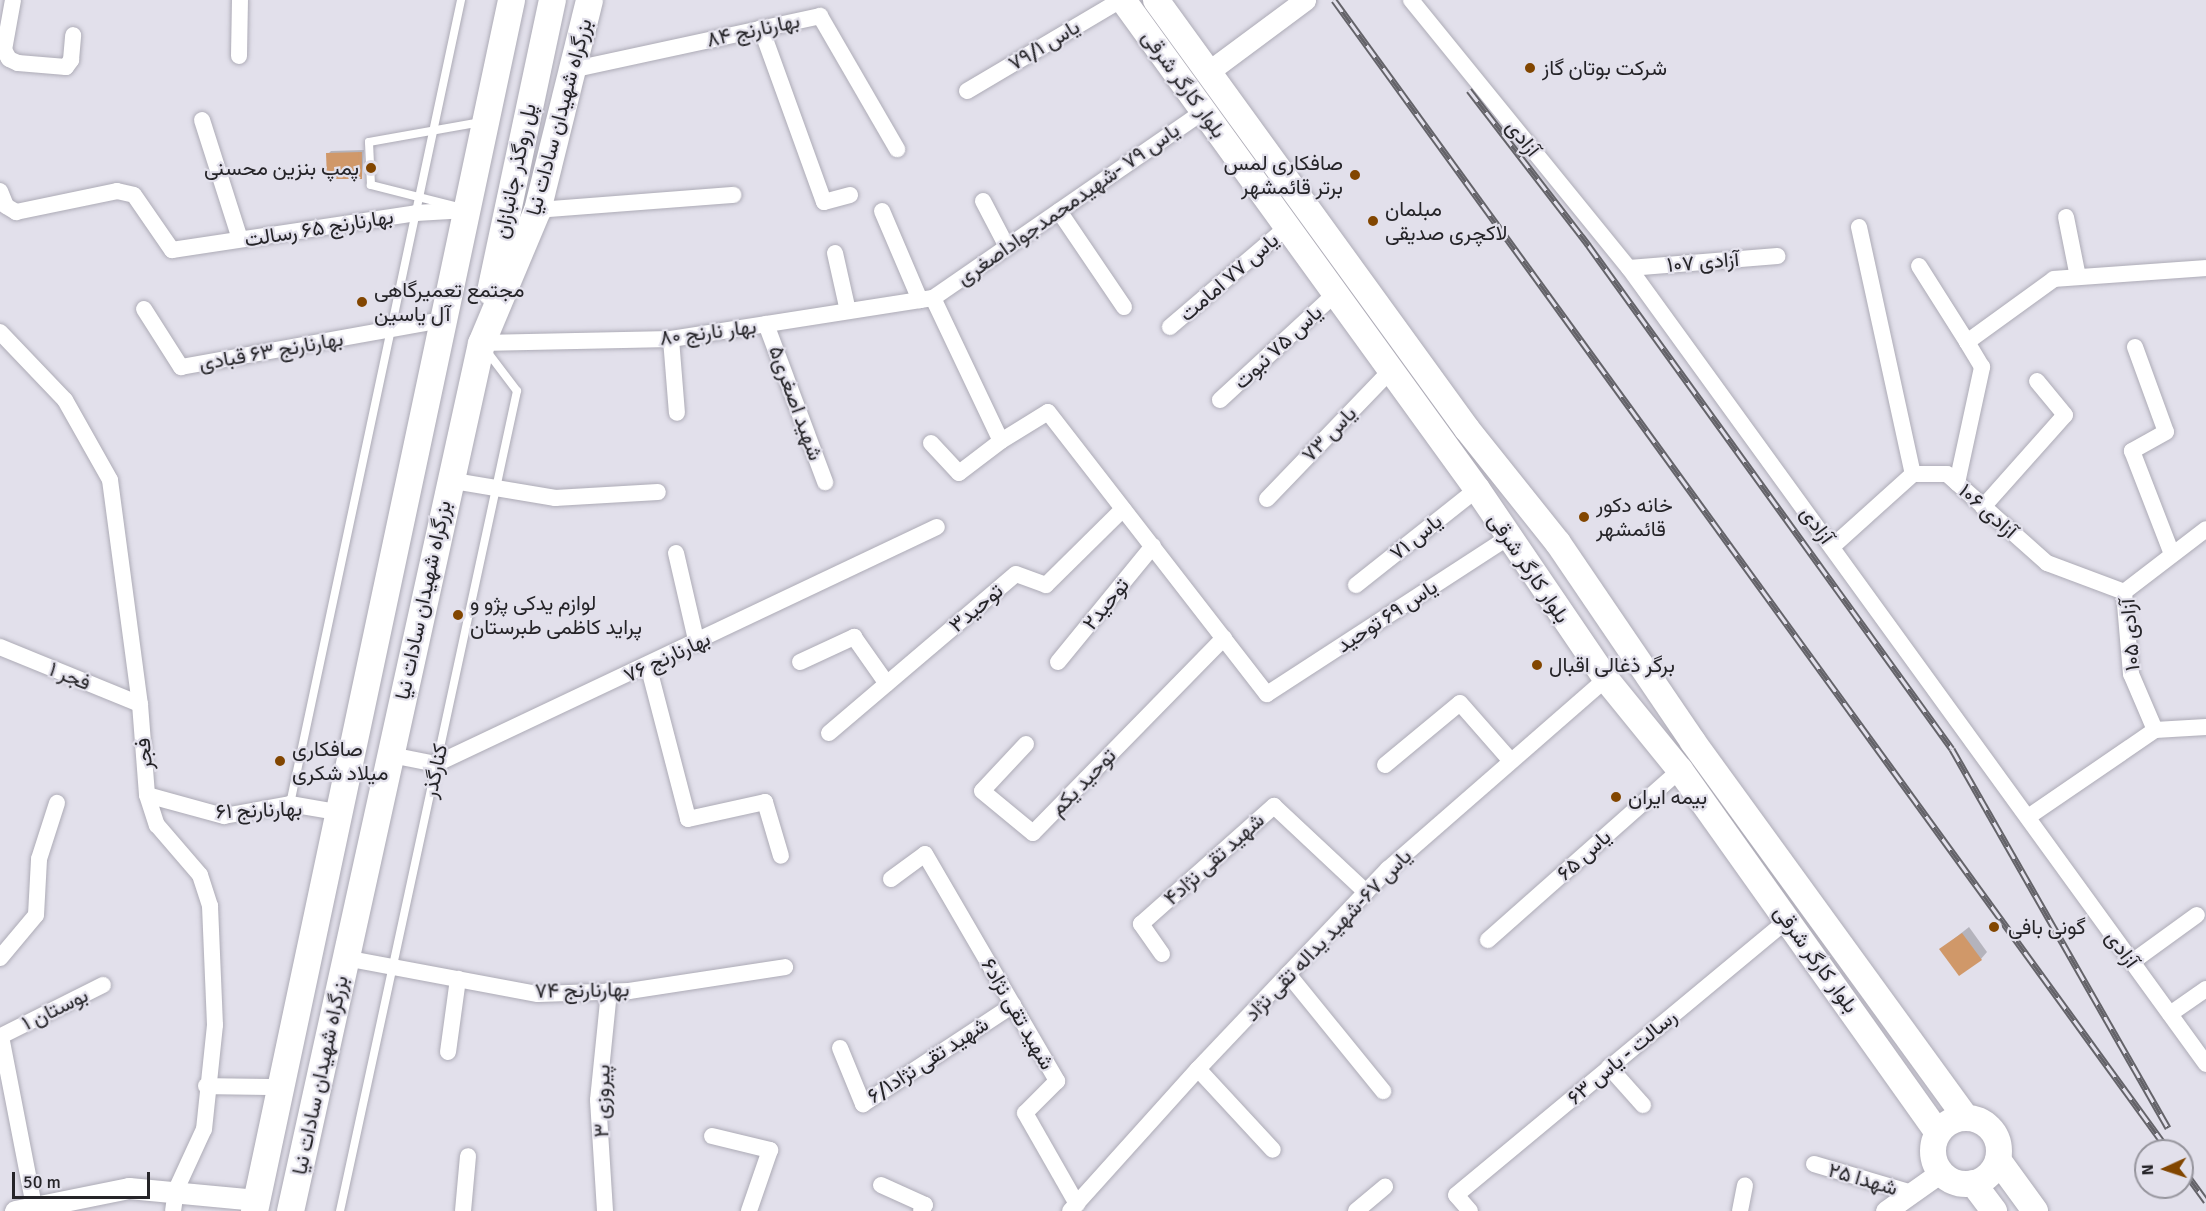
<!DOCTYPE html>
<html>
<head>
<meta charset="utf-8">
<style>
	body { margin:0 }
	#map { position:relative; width:2206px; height:1211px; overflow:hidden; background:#e2e0eb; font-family:Signika,Vazirmatn,sans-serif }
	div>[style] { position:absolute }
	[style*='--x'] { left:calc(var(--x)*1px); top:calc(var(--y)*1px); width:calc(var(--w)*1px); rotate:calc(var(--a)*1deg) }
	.shadow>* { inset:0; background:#0003 }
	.building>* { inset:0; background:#d09869 }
	.roads { filter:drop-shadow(0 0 2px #adabb6) drop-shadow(0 0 2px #adabb6) }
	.service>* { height:8px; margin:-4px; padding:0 4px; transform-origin:4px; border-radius:4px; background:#fff }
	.minor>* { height:16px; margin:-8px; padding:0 8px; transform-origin:8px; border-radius:8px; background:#fff }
	.tertiary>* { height:21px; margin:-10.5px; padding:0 10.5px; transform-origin:10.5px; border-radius:10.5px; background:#fff }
	.primary>* { height:26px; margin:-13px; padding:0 13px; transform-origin:13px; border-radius:13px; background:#fff }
	.primary>.ring { margin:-13px; padding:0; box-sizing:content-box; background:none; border:26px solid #fff; border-radius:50% }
	.trunk>* { height:27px; margin:-13.5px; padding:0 13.5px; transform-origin:13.5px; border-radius:13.5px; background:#fff }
	.rail>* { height:7px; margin-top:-3.5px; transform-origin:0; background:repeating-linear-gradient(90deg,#e2e0eb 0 14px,#646369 0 28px); box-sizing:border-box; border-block:2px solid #646369 }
	.dots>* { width:16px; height:16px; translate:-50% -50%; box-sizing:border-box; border:3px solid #e2e0eb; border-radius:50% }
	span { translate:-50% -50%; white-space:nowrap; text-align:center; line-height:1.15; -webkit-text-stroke:4.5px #e2e0eb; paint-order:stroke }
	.street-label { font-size:21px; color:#252428 }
	.poi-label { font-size:21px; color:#252428 }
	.left { translate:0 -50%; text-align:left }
	.right { translate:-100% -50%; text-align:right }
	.north { position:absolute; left:2134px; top:1139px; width:60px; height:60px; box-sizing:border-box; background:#e2e0eb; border:2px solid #96959d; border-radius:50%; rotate:267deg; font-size:16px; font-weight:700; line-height:24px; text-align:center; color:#252428 }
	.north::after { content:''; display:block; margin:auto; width:21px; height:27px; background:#824600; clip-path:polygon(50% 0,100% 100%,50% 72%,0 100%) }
	.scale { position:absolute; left:12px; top:1172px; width:138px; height:27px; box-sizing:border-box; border:3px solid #252428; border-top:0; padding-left:8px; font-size:18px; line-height:21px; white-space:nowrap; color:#252428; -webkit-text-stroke:4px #e2e0eb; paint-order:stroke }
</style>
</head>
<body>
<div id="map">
	<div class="shadow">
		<i style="clip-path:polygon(364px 150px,362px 177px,328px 154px,331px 151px)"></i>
		<i style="clip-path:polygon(1969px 927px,1987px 952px,1981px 959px,1941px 949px)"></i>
	</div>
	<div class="building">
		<i style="clip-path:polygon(362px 152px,362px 179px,327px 179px,326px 153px)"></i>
		<i style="clip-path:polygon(1962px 933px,1982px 960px,1959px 976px,1939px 949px)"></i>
	</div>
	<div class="roads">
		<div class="service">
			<i style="--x:454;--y:206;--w:86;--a:-165.8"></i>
			<i style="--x:371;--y:185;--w:43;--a:-92.7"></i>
			<i style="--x:369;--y:142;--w:114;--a:-10.1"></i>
			<i style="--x:290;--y:804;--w:822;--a:-77.99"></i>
			<i style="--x:340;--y:1211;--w:839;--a:-77.82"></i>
			<i style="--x:517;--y:391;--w:51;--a:-127.1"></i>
		</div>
		<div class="minor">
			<i style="--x:13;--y:0;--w:51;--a:100.2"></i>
			<i style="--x:4;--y:50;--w:10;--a:61"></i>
			<i style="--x:9;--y:59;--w:10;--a:24"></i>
			<i style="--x:18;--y:63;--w:48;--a:4.8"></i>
			<i style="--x:66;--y:67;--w:9;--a:-54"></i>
			<i style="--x:71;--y:60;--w:25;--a:-85"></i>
			<i style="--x:1411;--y:0;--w:345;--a:50.9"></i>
			<i style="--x:1629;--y:268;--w:983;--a:54.06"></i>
			<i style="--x:761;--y:28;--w:185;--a:70.1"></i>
			<i style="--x:824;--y:202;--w:27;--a:-15"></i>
			<i style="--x:239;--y:56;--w:56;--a:-89"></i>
			<i style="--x:571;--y:70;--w:255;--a:-12.2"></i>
			<i style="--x:820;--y:16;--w:154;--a:59.9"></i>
			<i style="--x:967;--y:91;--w:179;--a:-30.6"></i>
			<i style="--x:202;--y:120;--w:125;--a:72.3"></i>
			<i style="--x:0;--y:191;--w:16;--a:68"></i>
			<i style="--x:6;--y:206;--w:12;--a:31"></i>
			<i style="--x:16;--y:212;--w:103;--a:-11.7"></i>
			<i style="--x:117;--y:191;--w:17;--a:13"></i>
			<i style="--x:134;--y:195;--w:67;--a:55.4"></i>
			<i style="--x:172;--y:250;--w:247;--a:-8.6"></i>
			<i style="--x:416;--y:213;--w:51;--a:-3.4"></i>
			<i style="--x:983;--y:201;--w:52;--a:62.4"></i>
			<i style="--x:537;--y:210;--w:197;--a:-4.4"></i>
			<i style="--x:882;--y:211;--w:97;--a:66.9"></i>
			<i style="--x:1059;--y:211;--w:116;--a:55.9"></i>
			<i style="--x:2066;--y:217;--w:61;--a:78.7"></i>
			<i style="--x:1859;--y:227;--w:253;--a:77.7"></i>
			<i style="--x:835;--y:253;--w:59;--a:77.4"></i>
			<i style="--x:1919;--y:266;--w:90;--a:57.7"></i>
			<i style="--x:1967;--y:342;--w:107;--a:-35.9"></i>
			<i style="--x:2054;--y:279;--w:152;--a:-4.1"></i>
			<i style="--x:1629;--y:268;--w:149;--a:-4.6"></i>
			<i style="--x:933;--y:298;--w:158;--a:64.6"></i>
			<i style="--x:1001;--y:441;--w:55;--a:-31.7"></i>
			<i style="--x:1048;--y:412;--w:357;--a:52.2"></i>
			<i style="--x:1267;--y:694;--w:286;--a:-33"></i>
			<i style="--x:144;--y:309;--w:69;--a:57.5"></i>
			<i style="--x:181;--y:367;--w:266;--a:-10.2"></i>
			<i style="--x:766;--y:324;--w:169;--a:69.5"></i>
			<i style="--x:1170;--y:327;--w:154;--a:-40.5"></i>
			<i style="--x:0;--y:332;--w:94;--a:46.3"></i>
			<i style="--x:65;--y:400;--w:92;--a:60.6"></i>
			<i style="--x:110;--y:480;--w:226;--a:82.4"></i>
			<i style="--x:140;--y:704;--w:91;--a:85.6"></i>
			<i style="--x:147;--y:795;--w:32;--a:72"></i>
			<i style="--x:157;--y:825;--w:66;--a:49.3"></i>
			<i style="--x:200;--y:875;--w:33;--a:72"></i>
			<i style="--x:210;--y:906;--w:119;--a:87.6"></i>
			<i style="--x:215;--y:1025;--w:105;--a:96"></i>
			<i style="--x:204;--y:1129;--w:67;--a:114.7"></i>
			<i style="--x:176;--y:1190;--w:21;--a:98"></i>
			<i style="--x:671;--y:339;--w:74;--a:85.4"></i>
			<i style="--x:481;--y:343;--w:190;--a:-1.2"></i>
			<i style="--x:671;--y:339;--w:265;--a:-8.9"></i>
			<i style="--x:933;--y:298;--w:329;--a:-34.6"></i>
			<i style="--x:2135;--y:347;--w:90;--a:70"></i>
			<i style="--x:2166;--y:432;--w:39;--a:151"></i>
			<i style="--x:2132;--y:451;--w:110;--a:68.8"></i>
			<i style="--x:1220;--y:400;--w:158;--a:-42.7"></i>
			<i style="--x:931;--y:443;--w:41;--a:47"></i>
			<i style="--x:959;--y:473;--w:53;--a:-37.3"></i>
			<i style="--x:448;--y:480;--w:109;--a:9.5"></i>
			<i style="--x:555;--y:498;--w:103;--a:-3.3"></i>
			<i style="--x:1957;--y:483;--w:119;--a:-77.8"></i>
			<i style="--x:1982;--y:367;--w:29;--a:-121"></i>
			<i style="--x:1267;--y:499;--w:179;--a:-46.1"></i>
			<i style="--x:1983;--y:507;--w:123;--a:-48.3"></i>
			<i style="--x:2065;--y:415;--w:44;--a:-129.5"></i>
			<i style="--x:1833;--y:546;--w:108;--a:-42"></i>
			<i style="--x:1913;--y:474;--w:34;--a:0"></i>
			<i style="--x:1947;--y:474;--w:134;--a:41.7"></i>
			<i style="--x:2047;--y:563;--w:82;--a:20.6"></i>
			<i style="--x:676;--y:553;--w:93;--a:77"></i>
			<i style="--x:1356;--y:585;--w:154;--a:-38.4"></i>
			<i style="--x:0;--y:647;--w:151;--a:22.2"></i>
			<i style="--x:800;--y:662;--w:60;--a:-24.8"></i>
			<i style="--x:854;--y:637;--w:57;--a:54.9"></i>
			<i style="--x:1058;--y:662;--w:150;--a:-50.7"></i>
			<i style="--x:648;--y:665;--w:159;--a:75.4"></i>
			<i style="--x:688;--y:819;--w:79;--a:-12.4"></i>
			<i style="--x:765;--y:802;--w:56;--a:73.5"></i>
			<i style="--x:2155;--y:730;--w:51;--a:-3.4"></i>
			<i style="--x:829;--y:733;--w:245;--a:-40.4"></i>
			<i style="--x:1016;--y:574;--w:32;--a:20"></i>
			<i style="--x:1046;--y:585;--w:108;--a:-44.6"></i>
			<i style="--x:1026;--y:744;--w:64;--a:133.1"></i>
			<i style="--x:982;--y:791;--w:66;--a:39.5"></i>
			<i style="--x:1033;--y:833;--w:273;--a:-45.6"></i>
			<i style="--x:391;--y:755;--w:46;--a:11.3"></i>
			<i style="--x:436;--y:764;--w:554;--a:-25.32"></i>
			<i style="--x:1385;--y:765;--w:97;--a:-39.6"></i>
			<i style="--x:1460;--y:703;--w:77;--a:48.7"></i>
			<i style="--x:147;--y:795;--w:80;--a:15.3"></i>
			<i style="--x:224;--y:816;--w:67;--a:-10.3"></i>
			<i style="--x:290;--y:804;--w:48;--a:9.7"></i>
			<i style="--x:2028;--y:817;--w:154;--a:-34.4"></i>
			<i style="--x:2155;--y:730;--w:61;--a:-113.2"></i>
			<i style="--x:2131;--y:674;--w:82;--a:-94.9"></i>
			<i style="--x:2124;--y:592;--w:103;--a:-37.5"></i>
			<i style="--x:891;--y:879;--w:42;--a:-36.3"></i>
			<i style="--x:925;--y:854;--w:263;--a:59.8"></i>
			<i style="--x:1057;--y:1081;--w:45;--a:135"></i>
			<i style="--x:1025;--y:1113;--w:105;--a:60.3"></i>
			<i style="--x:1488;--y:940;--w:256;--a:-41.5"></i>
			<i style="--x:1162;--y:954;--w:37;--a:-125"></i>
			<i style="--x:1141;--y:924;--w:178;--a:-41.6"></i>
			<i style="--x:1274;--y:806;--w:126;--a:43.1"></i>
			<i style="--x:0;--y:958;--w:56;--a:-50.1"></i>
			<i style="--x:36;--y:915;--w:56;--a:-86.9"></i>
			<i style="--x:39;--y:859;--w:59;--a:-72.2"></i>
			<i style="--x:345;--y:958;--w:196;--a:10.6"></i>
			<i style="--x:538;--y:994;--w:91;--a:-1.9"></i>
			<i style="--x:629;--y:991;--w:158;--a:-8.7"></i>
			<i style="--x:2132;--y:962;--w:80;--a:-35.9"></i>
			<i style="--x:1288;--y:974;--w:151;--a:50.9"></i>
			<i style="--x:2170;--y:1014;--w:44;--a:-34.8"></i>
			<i style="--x:840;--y:1048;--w:61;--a:67.7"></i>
			<i style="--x:863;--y:1104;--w:180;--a:-33.4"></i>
			<i style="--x:448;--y:1052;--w:74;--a:-82.2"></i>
			<i style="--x:1609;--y:1067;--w:51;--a:48.2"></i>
			<i style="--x:1198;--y:1069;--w:110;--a:47.2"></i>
			<i style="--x:206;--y:1086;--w:73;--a:0.8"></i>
			<i style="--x:712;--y:1136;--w:60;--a:13.6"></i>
			<i style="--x:770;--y:1150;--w:65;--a:109"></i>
			<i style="--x:1814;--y:1164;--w:102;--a:16.5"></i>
			<i style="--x:881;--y:1185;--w:48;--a:24.4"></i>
			<i style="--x:925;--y:1205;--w:7;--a:124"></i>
			<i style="--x:34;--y:1206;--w:173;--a:-101"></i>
			<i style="--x:1;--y:1036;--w:114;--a:-26.6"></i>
			<i style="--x:463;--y:1211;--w:55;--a:-84.8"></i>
			<i style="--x:605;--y:1211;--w:111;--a:-93.6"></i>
			<i style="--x:598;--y:1100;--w:110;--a:-84.2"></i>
			<i style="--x:1070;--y:1211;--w:191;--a:-48"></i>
			<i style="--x:1198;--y:1069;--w:276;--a:-46.5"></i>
			<i style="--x:1388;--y:869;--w:289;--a:-41.1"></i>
			<i style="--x:1356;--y:1211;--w:38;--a:-40"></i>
			<i style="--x:1470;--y:1211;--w:21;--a:-131"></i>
			<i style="--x:1456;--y:1195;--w:432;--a:-39.7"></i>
			<i style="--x:1740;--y:1211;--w:26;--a:-79"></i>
		</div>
		<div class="tertiary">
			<i style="--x:1208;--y:72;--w:121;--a:-36.6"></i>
			<i style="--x:15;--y:1211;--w:116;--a:-11.4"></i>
			<i style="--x:129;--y:1188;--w:128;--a:5.4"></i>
			<i style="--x:1886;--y:1211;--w:67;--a:-35.3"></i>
		</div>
		<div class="primary">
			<i style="--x:1123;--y:0;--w:604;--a:54.1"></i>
			<i style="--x:1477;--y:489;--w:230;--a:55.8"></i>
			<i style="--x:1606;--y:679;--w:117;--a:50.9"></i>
			<i style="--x:1680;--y:770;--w:445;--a:54.6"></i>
			<i style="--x:1156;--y:0;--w:530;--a:54.06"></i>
			<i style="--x:1467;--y:429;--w:146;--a:51.4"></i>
			<i style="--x:1558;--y:543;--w:240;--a:55.8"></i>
			<i style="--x:1693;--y:742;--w:463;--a:54"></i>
			<i class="ring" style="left:1933px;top:1118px;width:40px;height:40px"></i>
			<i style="--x:1998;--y:1160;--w:63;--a:54"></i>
			<i style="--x:1973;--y:1183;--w:35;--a:53"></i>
		</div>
		<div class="trunk">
			<i style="--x:490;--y:291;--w:298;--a:-78"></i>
			<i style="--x:254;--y:1211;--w:1238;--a:-78.02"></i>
			<i style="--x:290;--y:1211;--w:889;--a:-77.59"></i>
			<i style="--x:481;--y:343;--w:144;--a:-67.2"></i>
			<i style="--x:537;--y:210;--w:216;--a:-76.1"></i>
		</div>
	</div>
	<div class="rail">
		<i style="--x:1334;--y:0;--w:1422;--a:54.04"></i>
		<i style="--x:1469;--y:90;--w:197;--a:52.4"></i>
		<i style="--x:1589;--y:246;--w:620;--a:54.18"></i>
		<i style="--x:1952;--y:749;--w:436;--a:60.3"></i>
		<i style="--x:2182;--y:1168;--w:41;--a:54"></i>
	</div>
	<div class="dots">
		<i style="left:1530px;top:68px;background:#824600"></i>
		<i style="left:371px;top:168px;background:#824600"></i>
		<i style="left:1355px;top:175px;background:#824600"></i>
		<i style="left:1373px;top:221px;background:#824600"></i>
		<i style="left:362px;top:302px;background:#824600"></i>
		<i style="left:1584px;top:517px;background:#824600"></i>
		<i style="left:458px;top:615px;background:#824600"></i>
		<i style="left:1537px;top:665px;background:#824600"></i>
		<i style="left:280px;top:761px;background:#824600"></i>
		<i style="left:1616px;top:797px;background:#824600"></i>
		<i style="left:1994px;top:927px;background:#824600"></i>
	</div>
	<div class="street-label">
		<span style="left:753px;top:30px;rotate:-12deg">بهارنارنج ۸۴</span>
		<span style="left:1044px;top:45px;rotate:-31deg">یاس ۷۹/۱</span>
		<span style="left:1184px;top:84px;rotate:54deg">بلوار کارگر شرقی</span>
		<span style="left:559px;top:117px;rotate:-75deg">بزرگراه شهیدان سادات نیا</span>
		<span style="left:1523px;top:138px;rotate:51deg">آزادی</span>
		<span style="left:515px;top:171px;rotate:-78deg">پل روگذر جانبازان</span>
		<span style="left:1068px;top:204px;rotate:-35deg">یاس ۷۹ -شهیدمحمدجواداصغری</span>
		<span style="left:319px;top:228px;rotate:-9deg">بهارنارنج ۶۵ رسالت</span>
		<span style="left:1703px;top:262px;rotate:-5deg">آزادی ۱۰۷</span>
		<span style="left:1229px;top:277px;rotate:-41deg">یاس ۷۷ امامت</span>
		<span style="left:708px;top:332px;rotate:-7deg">بهار نارنج ۸۰</span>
		<span style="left:1278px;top:347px;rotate:-43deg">یاس ۷۵ نبوت</span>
		<span style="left:271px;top:351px;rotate:-10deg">بهارنارنج ۶۳ قبادی</span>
		<span style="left:796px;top:403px;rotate:70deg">شهید اصغری۵</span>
		<span style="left:1329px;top:434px;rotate:-46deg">یاس ۷۳</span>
		<span style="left:1988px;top:511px;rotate:42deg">آزادی ۱۰۶</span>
		<span style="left:1817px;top:525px;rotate:54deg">آزادی</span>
		<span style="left:1416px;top:537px;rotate:-39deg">یاس ۷۱</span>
		<span style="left:1529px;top:568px;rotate:56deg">بلوار کارگر شرقی</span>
		<span style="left:423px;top:600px;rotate:-78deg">بزرگراه شهیدان سادات نیا</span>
		<span style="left:1106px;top:604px;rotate:-51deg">توحید۲</span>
		<span style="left:976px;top:608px;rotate:-40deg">توحید۳</span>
		<span style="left:1387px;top:616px;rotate:-33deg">یاس ۶۹ توحید</span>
		<span style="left:2130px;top:635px;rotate:-94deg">آزادی ۱۰۵</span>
		<span style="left:667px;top:657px;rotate:-25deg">بهارنارنج ۷۶</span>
		<span style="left:70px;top:676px;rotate:22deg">فجر ۱</span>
		<span style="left:144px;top:754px;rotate:-95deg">فجر</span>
		<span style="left:435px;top:771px;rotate:-78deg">کنارگذر</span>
		<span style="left:1083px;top:782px;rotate:-46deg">توحید یکم</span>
		<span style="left:259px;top:810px;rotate:-2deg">بهارنارنج ۶۱</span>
		<span style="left:1584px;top:855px;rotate:-42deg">یاس ۶۵</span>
		<span style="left:1214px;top:859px;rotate:-42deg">شهید تقی نژاد۴</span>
		<span style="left:1328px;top:935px;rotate:-46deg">یاس ۶۷-شهید یداله تقی نژاد</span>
		<span style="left:2122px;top:949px;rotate:54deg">آزادی</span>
		<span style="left:1816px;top:959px;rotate:54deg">بلوار کارگر شرقی</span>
		<span style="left:582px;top:990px;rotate:-1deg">بهارنارنج ۷۴</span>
		<span style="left:55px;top:1009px;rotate:-26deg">بوستان ۱</span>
		<span style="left:1018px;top:1014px;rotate:60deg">شهید تقی نژاد۶</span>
		<span style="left:1622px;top:1057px;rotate:-40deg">رسالت - یاس ۶۳</span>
		<span style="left:928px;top:1060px;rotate:-33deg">شهید تقی نژاد۶/۱</span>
		<span style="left:320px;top:1075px;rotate:-78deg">بزرگراه شهیدان سادات نیا</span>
		<span style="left:602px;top:1101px;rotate:-89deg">پیروزی ۳</span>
		<span style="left:1863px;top:1179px;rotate:16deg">شهدا ۲۵</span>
	</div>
	<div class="poi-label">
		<span class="left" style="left:1542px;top:68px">شرکت بوتان گاز</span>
		<span class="right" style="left:1343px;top:175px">صافکاری لمس<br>برتر قائمشهر</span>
		<span class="right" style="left:359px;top:168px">پمپ بنزین محسنی</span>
		<span class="left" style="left:1385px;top:221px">مبلمان<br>لاکچری صدیقی</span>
		<span class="left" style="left:374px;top:302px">مجتمع تعمیرگاهی<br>آل یاسین</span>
		<span class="left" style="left:1596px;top:517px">خانه دکور<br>قائمشهر</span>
		<span class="left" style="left:470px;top:615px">لوازم یدکی پژو و<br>پراید کاظمی طبرستان</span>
		<span class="left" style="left:1549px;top:665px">برگر ذغالی اقبال</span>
		<span class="left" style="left:292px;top:761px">صافکاری<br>میلاد شکری</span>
		<span class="left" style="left:1628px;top:797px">بیمه ایران</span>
		<span class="left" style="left:2008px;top:927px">گونی بافی</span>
	</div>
	<div class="north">N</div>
	<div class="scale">50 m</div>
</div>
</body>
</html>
